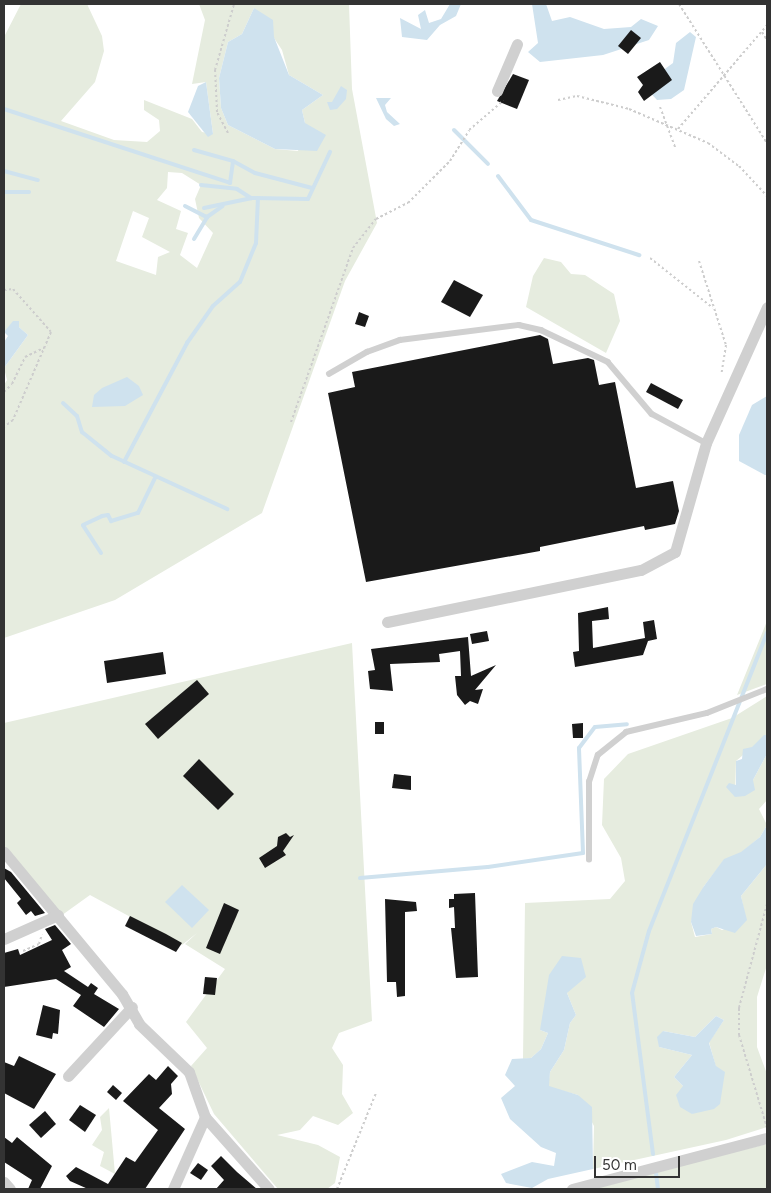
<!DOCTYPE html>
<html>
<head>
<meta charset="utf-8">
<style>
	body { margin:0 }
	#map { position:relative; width:771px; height:1193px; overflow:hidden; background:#fff; font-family:Figtree,sans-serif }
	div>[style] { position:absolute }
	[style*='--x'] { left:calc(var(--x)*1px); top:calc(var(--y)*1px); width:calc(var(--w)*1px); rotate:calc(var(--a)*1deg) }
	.green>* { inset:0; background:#e6ecdf }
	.water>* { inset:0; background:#cfe2ee }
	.stream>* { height:4px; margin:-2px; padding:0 2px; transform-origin:2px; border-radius:2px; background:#cfe2ee }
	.building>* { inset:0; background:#1a1a1a }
	.path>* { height:2px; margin-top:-1px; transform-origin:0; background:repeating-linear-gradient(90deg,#cdcdcd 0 2.5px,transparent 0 5px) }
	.lane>* { height:5.5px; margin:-2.75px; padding:0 2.75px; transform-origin:2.75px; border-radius:2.75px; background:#d0d0d0 }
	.street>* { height:11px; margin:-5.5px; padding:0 5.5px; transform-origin:5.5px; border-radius:5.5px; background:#d0d0d0 }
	span { translate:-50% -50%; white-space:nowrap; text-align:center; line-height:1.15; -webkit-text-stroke:5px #fff; paint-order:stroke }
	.frame { position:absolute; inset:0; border:5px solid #333; pointer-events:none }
	.scale { position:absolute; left:594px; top:1156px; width:86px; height:22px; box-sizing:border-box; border:2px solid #333; border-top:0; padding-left:6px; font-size:15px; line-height:18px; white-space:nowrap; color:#333; -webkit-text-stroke:4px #fff; paint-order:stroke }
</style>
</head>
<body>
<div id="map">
	<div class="green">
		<i style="clip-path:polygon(evenodd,21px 4px,87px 4px,102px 36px,104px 51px,95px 82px,61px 121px,114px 140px,147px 142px,160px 131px,159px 120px,144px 110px,144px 100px,192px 119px,202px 132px,213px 134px,206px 82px,192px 84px,205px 20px,199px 4px,349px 4px,352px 89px,377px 223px,345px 281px,262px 513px,115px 600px,4px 638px,4px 385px,7px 380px,4px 368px,28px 335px,19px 327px,19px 322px,4px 332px,4px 37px,21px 4px,254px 8px,282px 50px,289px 75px,323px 95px,302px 110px,305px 123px,298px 151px,275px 149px,228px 125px,221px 108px,219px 78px,228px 42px,242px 34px,254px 8px,21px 4px,168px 172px,182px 173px,201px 185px,195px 199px,199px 218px,213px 233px,197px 268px,180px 255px,188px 233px,176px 229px,181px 211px,157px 200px,167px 188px,168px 172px,21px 4px,133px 211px,149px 218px,142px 237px,170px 252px,158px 257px,156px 275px,116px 261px,133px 211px)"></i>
		<i style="clip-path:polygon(544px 258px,561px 262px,571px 274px,585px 275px,614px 294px,620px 321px,606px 353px,526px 307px,533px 276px)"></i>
		<i style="clip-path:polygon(767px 621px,767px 684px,737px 695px,761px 636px)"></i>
		<i style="clip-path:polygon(352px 643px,372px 1021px,339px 1033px,332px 1048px,343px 1065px,342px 1094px,353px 1113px,338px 1125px,313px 1116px,300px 1130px,277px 1135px,318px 1145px,340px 1157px,335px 1183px,327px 1189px,278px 1189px,214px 1114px,191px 1066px,207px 1048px,186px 1022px,225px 969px,185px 944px,197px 933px,182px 945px,90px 895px,58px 918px,4px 848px,4px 723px)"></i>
		<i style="clip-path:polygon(evenodd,767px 696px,767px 735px,736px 761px,735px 797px,753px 780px,767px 754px,767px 800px,759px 809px,767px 825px,760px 837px,741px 853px,724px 860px,704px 886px,691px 922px,695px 937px,712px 934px,711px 929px,716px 927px,722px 930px,746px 920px,741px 896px,767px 864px,767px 965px,757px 997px,757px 1047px,767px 1074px,767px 1127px,726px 1140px,593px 1169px,594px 1126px,578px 1095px,548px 1087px,550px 1072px,564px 1050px,570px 1023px,576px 1015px,567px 993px,581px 958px,540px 1030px,548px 1033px,541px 1049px,531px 1058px,523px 1059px,525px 903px,610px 899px,625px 881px,621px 858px,602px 825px,604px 779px,628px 754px,732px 718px,767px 696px,716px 1016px,724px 1020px,709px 1042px,722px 1089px,692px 1114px,683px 1086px,674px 1077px,692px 1055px,659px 1047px,663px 1031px,695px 1037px,716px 1016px)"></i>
		<i style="clip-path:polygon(109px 1108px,115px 1174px,100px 1166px,104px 1152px,92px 1145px,102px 1130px,100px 1117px)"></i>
		<i style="clip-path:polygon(767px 1144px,767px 1189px,594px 1189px,694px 1162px)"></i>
	</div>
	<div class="water">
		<i style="clip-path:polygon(450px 4px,461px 4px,456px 16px,440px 25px,427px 40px,402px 37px,400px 18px,421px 29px,418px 15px,425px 10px,429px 23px,441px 19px)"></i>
		<i style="clip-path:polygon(532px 4px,546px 4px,552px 21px,570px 17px,604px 29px,631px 27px,641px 19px,658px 26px,649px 40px,603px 55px,540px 62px,528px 52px,538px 43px)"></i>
		<i style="clip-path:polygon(254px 8px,273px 20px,274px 37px,289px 75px,323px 95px,302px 110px,305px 123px,326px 135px,317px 151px,275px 149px,228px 125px,221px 108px,219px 78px,228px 42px,242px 34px)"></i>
		<i style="clip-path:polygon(690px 32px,696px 37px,684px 90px,671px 99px,657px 100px,643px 85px,673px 63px,676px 43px)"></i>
		<i style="clip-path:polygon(206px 82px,213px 134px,208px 137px,188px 112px,198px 86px)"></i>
		<i style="clip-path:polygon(341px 86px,347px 90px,346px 99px,337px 109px,330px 110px,327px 102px,332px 102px)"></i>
		<i style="clip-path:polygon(376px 98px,391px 98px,385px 105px,387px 112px,400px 124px,394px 126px,386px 119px)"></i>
		<i style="clip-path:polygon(13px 321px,19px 321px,19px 327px,28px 335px,4px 368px,4px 342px,8px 336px,4px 332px)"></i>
		<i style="clip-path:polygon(127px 377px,139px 386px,143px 395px,125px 406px,92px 407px,94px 395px,102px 388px)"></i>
		<i style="clip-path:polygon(767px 396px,767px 475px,765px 475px,739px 461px,739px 435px,752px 405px)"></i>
		<i style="clip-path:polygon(764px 735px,767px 735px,767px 754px,753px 780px,755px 790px,745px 796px,735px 797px,726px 787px,729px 783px,736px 785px,736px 761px,742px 759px,743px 749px,752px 747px)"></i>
		<i style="clip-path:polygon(767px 825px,767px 864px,741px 896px,747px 920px,735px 933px,716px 927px,711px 929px,712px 934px,696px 936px,691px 922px,693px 904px,704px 886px,724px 859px,741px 852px,760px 837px)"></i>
		<i style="clip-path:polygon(182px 885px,209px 910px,192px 928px,165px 902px)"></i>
		<i style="clip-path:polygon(562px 956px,581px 958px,586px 977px,567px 993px,576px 1015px,570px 1023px,564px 1050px,550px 1072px,549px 1086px,578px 1095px,592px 1107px,593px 1169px,548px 1179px,532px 1188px,506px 1183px,501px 1174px,532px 1162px,554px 1166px,556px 1153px,541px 1147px,510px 1119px,501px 1098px,515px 1086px,505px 1075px,512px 1059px,531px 1058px,541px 1049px,548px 1033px,540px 1030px,549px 975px)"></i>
		<i style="clip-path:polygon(716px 1016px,724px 1020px,709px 1043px,716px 1066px,725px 1072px,720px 1104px,714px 1109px,692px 1114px,680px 1107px,676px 1095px,683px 1086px,674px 1077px,692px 1055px,659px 1047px,657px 1037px,663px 1031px,695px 1037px)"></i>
	</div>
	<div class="stream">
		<i style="--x:4;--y:109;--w:238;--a:18.1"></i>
		<i style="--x:230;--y:183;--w:22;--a:-82"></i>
		<i style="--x:454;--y:130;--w:48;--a:45"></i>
		<i style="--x:194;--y:150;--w:41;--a:15.8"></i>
		<i style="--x:233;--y:161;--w:25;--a:29"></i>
		<i style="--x:255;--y:173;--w:59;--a:14.7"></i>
		<i style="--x:4;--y:171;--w:35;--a:15"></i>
		<i style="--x:498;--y:176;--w:55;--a:53.1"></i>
		<i style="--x:531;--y:220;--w:114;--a:18"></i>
		<i style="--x:201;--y:185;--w:36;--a:6"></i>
		<i style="--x:237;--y:189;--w:17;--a:33"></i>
		<i style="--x:4;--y:192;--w:25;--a:0"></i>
		<i style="--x:185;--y:206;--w:25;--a:27"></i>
		<i style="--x:204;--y:208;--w:49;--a:-11.8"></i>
		<i style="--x:252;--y:198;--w:56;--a:1"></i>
		<i style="--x:308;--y:199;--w:52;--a:-64.9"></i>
		<i style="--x:194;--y:239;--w:26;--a:-59"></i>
		<i style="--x:207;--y:217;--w:19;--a:-35"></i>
		<i style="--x:63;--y:403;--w:19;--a:43"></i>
		<i style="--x:77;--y:416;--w:17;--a:73"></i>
		<i style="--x:82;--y:432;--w:38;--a:39"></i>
		<i style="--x:112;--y:456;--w:127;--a:24.7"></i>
		<i style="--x:124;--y:462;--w:135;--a:-62.1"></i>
		<i style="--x:187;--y:343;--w:45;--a:-54.9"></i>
		<i style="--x:213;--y:306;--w:36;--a:-42"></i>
		<i style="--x:240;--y:282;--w:42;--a:-67.7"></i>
		<i style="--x:256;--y:243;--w:45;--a:-87.5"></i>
		<i style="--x:101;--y:553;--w:33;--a:-123"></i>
		<i style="--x:83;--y:525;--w:21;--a:-25"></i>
		<i style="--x:102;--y:516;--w:6;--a:-9"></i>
		<i style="--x:108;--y:515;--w:7;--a:63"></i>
		<i style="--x:111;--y:521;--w:28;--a:-17"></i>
		<i style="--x:138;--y:513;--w:39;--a:-64"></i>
		<i style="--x:360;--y:878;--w:128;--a:-4.9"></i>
		<i style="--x:488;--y:867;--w:96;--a:-8.4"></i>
		<i style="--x:583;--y:853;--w:105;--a:-92.2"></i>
		<i style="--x:579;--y:748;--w:26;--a:-53"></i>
		<i style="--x:595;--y:727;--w:32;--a:-5"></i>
		<i style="--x:653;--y:1154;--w:162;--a:-97.4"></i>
		<i style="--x:632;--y:993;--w:64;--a:-74.7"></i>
		<i style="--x:649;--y:931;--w:321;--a:-68.4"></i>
		<i style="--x:656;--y:1173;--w:16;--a:83"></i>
	</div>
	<div class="building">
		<i style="clip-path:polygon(631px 30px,641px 38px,628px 54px,618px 46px)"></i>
		<i style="clip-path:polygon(660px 62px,672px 80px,644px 101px,638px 92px,643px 85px,637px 77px)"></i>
		<i style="clip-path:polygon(513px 74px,529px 80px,517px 109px,497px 101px)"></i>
		<i style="clip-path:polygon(454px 280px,483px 295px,470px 317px,441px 302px)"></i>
		<i style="clip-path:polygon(359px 312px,369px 316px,365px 327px,355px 324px)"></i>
		<i style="clip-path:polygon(540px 335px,548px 339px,553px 364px,588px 358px,594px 360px,599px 385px,615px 382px,636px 488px,673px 481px,679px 511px,675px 524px,645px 530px,644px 526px,540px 547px,540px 551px,366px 582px,328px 393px,355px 387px,352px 372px)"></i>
		<i style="clip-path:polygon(651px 383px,683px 400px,678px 409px,646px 392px)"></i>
		<i style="clip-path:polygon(608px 607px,609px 619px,592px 621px,593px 648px,645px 638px,643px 622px,654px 620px,657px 639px,648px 641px,643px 655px,575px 667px,573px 652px,579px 651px,578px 613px)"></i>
		<i style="clip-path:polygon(487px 631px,489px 641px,472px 644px,470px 634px)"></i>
		<i style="clip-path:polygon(468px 637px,471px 676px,496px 665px,475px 690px,483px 689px,478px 704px,470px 701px,465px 705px,457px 695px,455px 676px,461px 676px,460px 651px,439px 654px,440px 662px,390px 664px,393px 691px,370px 689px,368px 671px,375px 670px,371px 649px)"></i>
		<i style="clip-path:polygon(163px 652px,166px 674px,107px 683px,104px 661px)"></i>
		<i style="clip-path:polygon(197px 680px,209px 694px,158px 739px,145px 724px)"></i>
		<i style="clip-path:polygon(375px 722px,384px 722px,384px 734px,375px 734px)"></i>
		<i style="clip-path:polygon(583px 723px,583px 738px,573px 738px,572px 724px)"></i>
		<i style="clip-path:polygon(199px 759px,234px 794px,218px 810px,183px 776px)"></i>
		<i style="clip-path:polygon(394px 774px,411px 776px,411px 790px,392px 788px)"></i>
		<i style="clip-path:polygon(286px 833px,290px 837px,294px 835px,283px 851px,286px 855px,265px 868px,259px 858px,277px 846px,278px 837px)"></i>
		<i style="clip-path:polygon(4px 868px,11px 872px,45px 913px,35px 916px,31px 911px,26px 915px,17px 903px,21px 899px,4px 878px)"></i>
		<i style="clip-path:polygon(475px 893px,478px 977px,456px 978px,451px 928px,455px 928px,454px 907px,449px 908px,449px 899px,454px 899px,454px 894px)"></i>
		<i style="clip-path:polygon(385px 899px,416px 902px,417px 911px,405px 912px,405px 996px,397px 997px,396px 982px,387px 982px)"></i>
		<i style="clip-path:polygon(224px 903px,239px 910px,220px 954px,206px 948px)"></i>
		<i style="clip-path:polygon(130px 916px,166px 934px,182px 943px,176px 952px,125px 926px)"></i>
		<i style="clip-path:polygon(55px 925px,71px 944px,62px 950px,71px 967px,64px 971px,88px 987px,91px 983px,98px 988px,94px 994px,119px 1009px,104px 1027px,73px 1006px,81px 995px,56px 979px,4px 987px,4px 953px,18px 949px,20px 955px,52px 940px,45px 929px)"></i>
		<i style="clip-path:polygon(205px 977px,217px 978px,215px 995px,203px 994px)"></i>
		<i style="clip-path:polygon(43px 1005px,60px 1010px,58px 1034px,53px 1033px,52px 1039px,36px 1035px)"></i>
		<i style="clip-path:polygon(19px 1056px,56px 1074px,34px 1109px,4px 1093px,4px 1062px,14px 1066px)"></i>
		<i style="clip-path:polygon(168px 1066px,178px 1076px,171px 1084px,172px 1094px,159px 1108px,185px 1129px,145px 1189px,88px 1189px,70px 1181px,66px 1176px,76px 1167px,108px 1184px,126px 1157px,135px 1162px,158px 1130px,123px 1101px,149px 1074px,156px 1080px)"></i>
		<i style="clip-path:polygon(113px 1085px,122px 1093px,116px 1100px,107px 1092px)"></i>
		<i style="clip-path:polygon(80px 1105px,96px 1115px,85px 1132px,69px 1120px)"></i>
		<i style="clip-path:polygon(45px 1111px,56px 1124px,41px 1138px,29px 1125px)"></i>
		<i style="clip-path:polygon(4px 1137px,12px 1143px,17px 1137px,52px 1166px,40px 1189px,28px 1189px,32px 1180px,4px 1162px)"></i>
		<i style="clip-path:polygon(221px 1156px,237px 1172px,257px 1189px,216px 1189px,224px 1180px,211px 1166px)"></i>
		<i style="clip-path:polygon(198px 1163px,208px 1170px,201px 1180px,190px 1173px)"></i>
	</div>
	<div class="path">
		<i style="--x:679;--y:4;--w:165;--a:57.7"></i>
		<i style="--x:762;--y:32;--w:9;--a:58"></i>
		<i style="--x:558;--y:100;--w:19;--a:-12"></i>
		<i style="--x:577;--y:96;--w:54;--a:14"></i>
		<i style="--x:629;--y:109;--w:86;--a:23.3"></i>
		<i style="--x:708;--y:143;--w:39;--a:37"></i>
		<i style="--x:739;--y:166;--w:41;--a:47"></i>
		<i style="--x:660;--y:107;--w:43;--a:69.4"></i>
		<i style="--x:678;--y:129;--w:137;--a:-49.4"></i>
		<i style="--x:228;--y:133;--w:24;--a:-118"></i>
		<i style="--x:217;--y:112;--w:42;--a:-92.7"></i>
		<i style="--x:215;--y:70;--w:69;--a:-73.9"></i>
		<i style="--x:650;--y:258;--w:80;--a:38.4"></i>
		<i style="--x:699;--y:261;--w:88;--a:72.2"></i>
		<i style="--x:726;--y:345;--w:30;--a:99"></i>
		<i style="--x:4;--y:290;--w:9;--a:-6"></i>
		<i style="--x:13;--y:289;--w:57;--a:48.5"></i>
		<i style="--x:51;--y:332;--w:96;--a:113.4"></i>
		<i style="--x:13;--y:420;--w:11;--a:142"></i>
		<i style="--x:4;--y:392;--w:11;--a:-45"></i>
		<i style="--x:12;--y:384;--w:30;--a:-64"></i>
		<i style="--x:25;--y:357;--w:25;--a:-26"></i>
		<i style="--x:291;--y:422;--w:185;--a:-70.4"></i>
		<i style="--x:353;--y:248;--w:37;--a:-52"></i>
		<i style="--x:376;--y:219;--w:36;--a:-27"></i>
		<i style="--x:408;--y:203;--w:59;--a:-45"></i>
		<i style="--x:450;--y:161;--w:36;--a:-58"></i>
		<i style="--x:469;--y:130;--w:45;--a:-40.5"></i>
		<i style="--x:767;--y:904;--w:108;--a:105.1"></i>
		<i style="--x:739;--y:1008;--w:27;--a:90"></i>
		<i style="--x:739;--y:1035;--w:97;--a:73.2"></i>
		<i style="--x:23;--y:951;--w:17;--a:-24"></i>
		<i style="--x:39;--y:944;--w:10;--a:-73"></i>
		<i style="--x:337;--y:1189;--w:104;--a:-67.9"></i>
	</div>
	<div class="lane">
		<i style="--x:329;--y:374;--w:44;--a:-30.1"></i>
		<i style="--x:367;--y:352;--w:35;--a:-20"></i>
		<i style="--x:400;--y:340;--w:120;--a:-7.2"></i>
		<i style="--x:519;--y:325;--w:23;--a:13"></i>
		<i style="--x:541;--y:330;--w:74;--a:25.5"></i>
		<i style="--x:608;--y:362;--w:68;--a:49.8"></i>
		<i style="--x:652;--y:414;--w:61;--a:28.2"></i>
		<i style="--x:589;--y:860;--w:78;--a:-90"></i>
		<i style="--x:589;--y:782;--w:28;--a:-72"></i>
		<i style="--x:598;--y:755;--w:36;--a:-39"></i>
		<i style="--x:626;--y:732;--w:83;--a:-13.2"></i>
		<i style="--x:707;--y:713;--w:65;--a:-21.8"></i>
	</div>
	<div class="street">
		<i style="--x:497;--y:91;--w:51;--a:-66.9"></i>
		<i style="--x:387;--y:622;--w:259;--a:-11.6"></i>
		<i style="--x:641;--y:570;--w:38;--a:-28"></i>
		<i style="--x:675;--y:552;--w:113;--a:-74.1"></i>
		<i style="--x:706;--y:443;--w:149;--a:-65.8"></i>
		<i style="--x:4;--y:852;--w:185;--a:50.3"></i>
		<i style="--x:122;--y:994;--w:34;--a:60"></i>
		<i style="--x:139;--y:1024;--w:69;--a:43.8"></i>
		<i style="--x:189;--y:1072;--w:48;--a:70.4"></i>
		<i style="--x:205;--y:1117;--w:96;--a:48.4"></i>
		<i style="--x:4;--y:939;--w:59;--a:-24"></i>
		<i style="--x:68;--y:1076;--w:94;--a:-47.2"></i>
		<i style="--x:4;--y:1182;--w:9;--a:49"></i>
		<i style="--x:173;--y:1189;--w:79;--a:-66"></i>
		<i style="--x:572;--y:1189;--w:202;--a:-14.7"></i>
	</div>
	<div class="frame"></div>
	<div class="scale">50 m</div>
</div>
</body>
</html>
